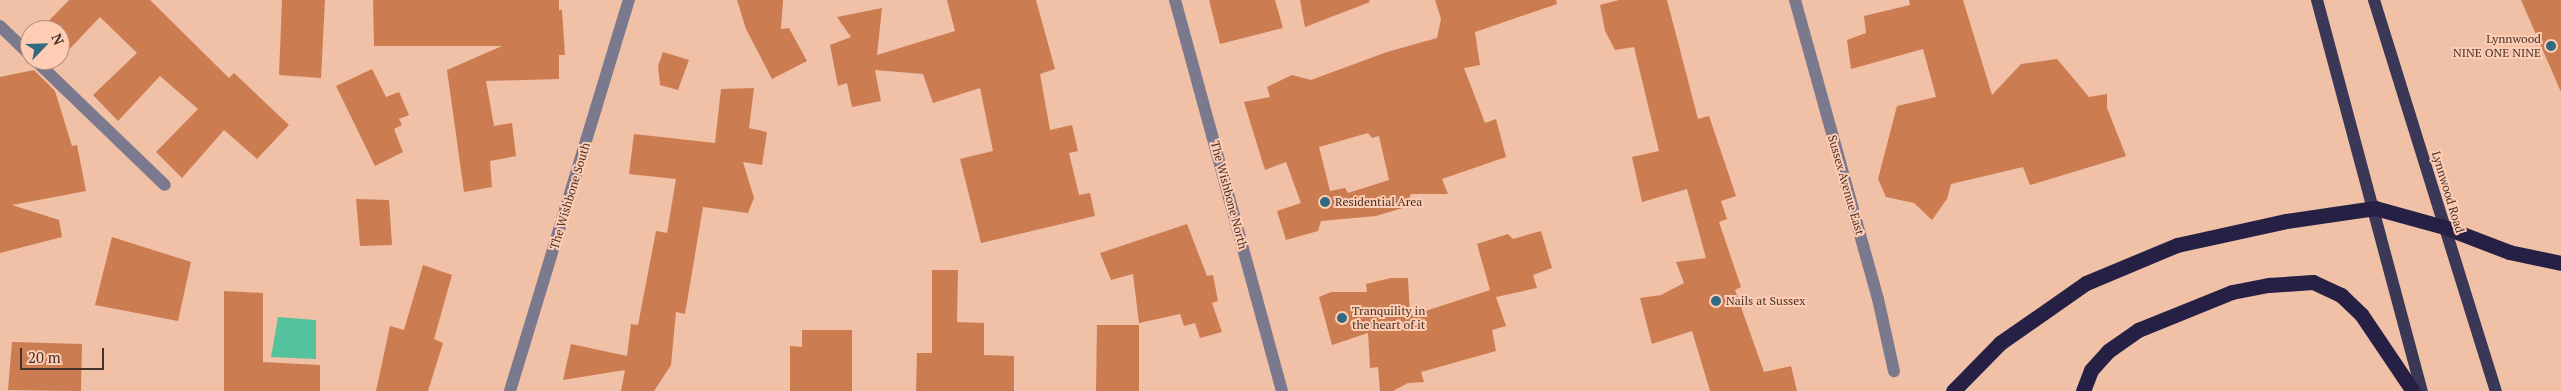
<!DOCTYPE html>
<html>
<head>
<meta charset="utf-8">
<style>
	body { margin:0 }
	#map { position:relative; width:2561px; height:391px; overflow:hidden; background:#f0c0a7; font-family:"PT Serif",serif }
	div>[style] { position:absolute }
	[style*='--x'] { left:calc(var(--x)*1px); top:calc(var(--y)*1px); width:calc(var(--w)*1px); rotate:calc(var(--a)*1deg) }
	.water>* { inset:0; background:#53c29d }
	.building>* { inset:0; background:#cc7c51 }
	.minor>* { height:12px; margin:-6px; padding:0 6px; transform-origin:6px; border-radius:6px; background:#7b798d }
	.major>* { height:12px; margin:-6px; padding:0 6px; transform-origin:6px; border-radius:6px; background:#3a3757 }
	.highway>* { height:15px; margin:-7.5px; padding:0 7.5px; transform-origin:7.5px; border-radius:7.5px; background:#252044 }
	.dots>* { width:14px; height:14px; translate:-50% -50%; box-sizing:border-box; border:2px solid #fecdb4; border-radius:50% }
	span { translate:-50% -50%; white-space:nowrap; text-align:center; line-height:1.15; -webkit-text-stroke:4px #fecdb4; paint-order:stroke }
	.poi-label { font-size:12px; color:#463329 }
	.right { translate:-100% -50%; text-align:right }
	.left { translate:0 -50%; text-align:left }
	.street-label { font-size:12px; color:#463329 }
	.north { position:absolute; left:20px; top:20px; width:50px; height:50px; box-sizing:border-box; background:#fecdb4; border:1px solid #b48f7c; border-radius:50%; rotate:66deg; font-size:14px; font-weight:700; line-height:20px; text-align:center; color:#463329 }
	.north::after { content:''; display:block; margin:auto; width:18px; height:22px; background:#306a83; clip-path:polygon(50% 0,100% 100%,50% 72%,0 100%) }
	.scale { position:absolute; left:20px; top:348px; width:84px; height:22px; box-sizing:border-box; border:2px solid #463329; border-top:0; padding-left:6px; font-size:15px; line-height:18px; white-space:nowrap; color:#463329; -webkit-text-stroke:4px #fecdb4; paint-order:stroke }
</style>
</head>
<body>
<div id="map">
	<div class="water">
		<i style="clip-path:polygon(278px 317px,316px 320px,316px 359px,271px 357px)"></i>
	</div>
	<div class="building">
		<i style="clip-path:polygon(69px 0,150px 0,229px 78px,234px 73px,289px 125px,257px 159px,224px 130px,182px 178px,156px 152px,198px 109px,160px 76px,118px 121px,93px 95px,137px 53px,100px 17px,60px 59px,60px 30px,40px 30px)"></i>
		<i style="clip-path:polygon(282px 0,325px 0,321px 78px,279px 75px)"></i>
		<i style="clip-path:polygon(373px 0,559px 0,559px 10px,562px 10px,565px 55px,559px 55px,559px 79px,486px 81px,494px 126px,512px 123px,516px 156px,490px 161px,492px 187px,464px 192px,447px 70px,502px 46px,374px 46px)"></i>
		<i style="clip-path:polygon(737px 0,783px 0,781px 29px,789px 28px,807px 61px,772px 79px,746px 29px)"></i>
		<i style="clip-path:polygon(947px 0,1036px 0,1055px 69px,1040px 74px,1050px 130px,1072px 125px,1078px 151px,1069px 153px,1079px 195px,1090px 193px,1095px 216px,981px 243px,960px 159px,993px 151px,980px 88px,933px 103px,923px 74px,875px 70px,881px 101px,852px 107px,847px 83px,838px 86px,830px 45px,851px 37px,837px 17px,882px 8px,877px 55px,955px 31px)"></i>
		<i style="clip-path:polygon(1209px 0,1275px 0,1283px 28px,1220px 44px)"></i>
		<i style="clip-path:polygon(1300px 0,1369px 0,1370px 2px,1305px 27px)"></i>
		<i style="clip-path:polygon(evenodd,1435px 0,1556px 0,1557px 4px,1475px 32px,1480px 65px,1464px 68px,1485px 123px,1496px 119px,1506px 157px,1442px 179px,1448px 194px,1411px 194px,1406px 207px,1376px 216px,1321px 221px,1318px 231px,1286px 240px,1277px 211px,1301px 203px,1286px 162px,1265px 170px,1244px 102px,1270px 97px,1267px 87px,1292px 75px,1311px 80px,1387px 52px,1437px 38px,1441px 19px,1435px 0,1368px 133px,1372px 138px,1379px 136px,1389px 180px,1348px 193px,1345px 188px,1330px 191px,1319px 147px,1368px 133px)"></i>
		<i style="clip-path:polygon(1619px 0,1667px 0,1698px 119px,1709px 116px,1736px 196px,1721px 201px,1727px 219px,1719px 222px,1741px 287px,1735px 290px,1764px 372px,1791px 366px,1797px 391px,1710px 391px,1692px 331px,1652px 344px,1640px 298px,1661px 295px,1684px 283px,1676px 262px,1706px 258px,1687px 189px,1642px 202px,1632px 157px,1659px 151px,1634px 47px,1615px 50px,1605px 31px,1600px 5px)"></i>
		<i style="clip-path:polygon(1909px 0,1963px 0,1992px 95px,2021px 64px,2057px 59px,2089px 97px,2107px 94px,2107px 108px,2126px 156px,2030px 185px,2023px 167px,1951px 184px,1947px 199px,1932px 220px,1914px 203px,1886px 197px,1878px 179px,1897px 106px,1936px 97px,1923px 49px,1851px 69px,1847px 40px,1866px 33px,1864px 16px,1910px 5px)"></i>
		<i style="clip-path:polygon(2521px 0,2561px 0,2561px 92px)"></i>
		<i style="clip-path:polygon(663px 52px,689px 60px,678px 90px,660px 85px,658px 66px)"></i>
		<i style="clip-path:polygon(372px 69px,386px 97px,399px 92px,409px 115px,399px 119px,402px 125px,394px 129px,403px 152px,375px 166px,336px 86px)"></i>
		<i style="clip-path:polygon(34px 70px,55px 91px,72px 146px,77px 145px,86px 191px,12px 205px,59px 220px,62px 237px,0 253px,0 77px)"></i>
		<i style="clip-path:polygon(754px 88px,749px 128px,767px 132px,762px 165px,743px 162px,754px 198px,748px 213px,703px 207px,685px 314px,676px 312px,671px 365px,654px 391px,621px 391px,625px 370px,563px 380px,571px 344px,627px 356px,631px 324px,638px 325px,656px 231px,667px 233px,676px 179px,629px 174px,634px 134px,715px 143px,721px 89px)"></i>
		<i style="clip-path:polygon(356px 199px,389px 200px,392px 245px,360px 246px)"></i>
		<i style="clip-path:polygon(1187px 224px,1207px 276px,1213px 275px,1218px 301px,1212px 303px,1222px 332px,1200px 338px,1195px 323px,1184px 326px,1180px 314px,1139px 323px,1133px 274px,1111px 280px,1100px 253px)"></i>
		<i style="clip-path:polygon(1541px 231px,1552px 268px,1533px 275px,1537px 288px,1496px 297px,1506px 326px,1492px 330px,1496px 351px,1421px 372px,1424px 382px,1408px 383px,1393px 391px,1380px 391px,1378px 367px,1370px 368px,1368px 333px,1332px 345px,1319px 297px,1331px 292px,1367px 292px,1366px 284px,1391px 278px,1408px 278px,1410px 316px,1490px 290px,1477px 244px,1508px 234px,1513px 239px)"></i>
		<i style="clip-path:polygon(112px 237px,191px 262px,178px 321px,95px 305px)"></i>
		<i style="clip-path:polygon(423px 265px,452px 275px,434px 339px,443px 343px,428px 391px,376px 391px,390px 326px,404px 330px)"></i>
		<i style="clip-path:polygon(932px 270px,958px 270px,957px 322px,984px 323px,984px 355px,1014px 356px,1014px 391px,916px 391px,917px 353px,932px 353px)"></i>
		<i style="clip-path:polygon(224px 291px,263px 293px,263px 362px,320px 365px,320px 391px,224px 391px)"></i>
		<i style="clip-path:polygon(1097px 325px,1139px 325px,1139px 391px,1096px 391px)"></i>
		<i style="clip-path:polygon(802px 330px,852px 330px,852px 391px,790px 391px,790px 346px,802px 347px)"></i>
		<i style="clip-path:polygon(12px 342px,82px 344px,81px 391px,8px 390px)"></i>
	</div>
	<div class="minor">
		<i style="--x:1175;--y:0;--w:405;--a:74.7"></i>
		<i style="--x:1795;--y:0;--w:310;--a:74.5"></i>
		<i style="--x:1878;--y:299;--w:74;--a:77.5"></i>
		<i style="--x:0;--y:26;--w:42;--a:44"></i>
		<i style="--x:35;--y:60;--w:180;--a:43.9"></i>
		<i style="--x:510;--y:391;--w:409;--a:-73.1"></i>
	</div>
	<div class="major">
		<i style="--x:2317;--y:0;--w:405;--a:75"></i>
		<i style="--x:2374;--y:0;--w:410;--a:72.7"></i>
	</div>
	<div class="highway">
		<i style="--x:1953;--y:391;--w:67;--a:-45.6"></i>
		<i style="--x:2000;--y:343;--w:105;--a:-34.9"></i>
		<i style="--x:2086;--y:283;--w:99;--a:-22.7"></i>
		<i style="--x:2177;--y:245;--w:112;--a:-12.4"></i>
		<i style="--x:2286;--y:221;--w:90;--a:-8.3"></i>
		<i style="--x:2375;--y:208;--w:72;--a:15.4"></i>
		<i style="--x:2444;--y:227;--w:70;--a:21"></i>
		<i style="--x:2509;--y:252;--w:53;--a:11.9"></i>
		<i style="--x:2083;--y:391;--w:22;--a:-69"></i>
		<i style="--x:2091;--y:370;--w:25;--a:-48"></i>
		<i style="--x:2108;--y:351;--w:37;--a:-35"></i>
		<i style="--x:2138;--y:330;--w:101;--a:-22"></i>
		<i style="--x:2232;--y:292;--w:38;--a:-11"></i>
		<i style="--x:2269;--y:285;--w:44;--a:-3.9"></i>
		<i style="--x:2313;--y:282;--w:31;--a:25"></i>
		<i style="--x:2341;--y:295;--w:28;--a:44"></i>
		<i style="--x:2361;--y:314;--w:93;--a:56"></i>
	</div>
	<div class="dots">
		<i style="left:2551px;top:46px;background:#306a83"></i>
		<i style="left:1325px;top:202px;background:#306a83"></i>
		<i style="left:1716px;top:301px;background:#306a83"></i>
		<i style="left:1342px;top:318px;background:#306a83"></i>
	</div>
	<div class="poi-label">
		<span class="right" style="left:2541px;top:46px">Lynnwood<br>NINE ONE NINE</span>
		<span class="left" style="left:1335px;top:202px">Residential Area</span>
		<span class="left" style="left:1726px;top:301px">Nails at Sussex</span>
		<span class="left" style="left:1352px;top:318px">Tranquility in<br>the heart of it</span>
	</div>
	<div class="street-label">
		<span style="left:1846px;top:185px;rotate:74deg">Sussex Avenue East</span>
		<span style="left:2448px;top:192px;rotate:73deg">Lynnwood Road</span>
		<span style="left:1229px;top:195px;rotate:75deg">The Wishbone North</span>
		<span style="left:570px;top:196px;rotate:-73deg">The Wishbone South</span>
	</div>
	<div class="north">N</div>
	<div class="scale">20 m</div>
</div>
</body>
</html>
